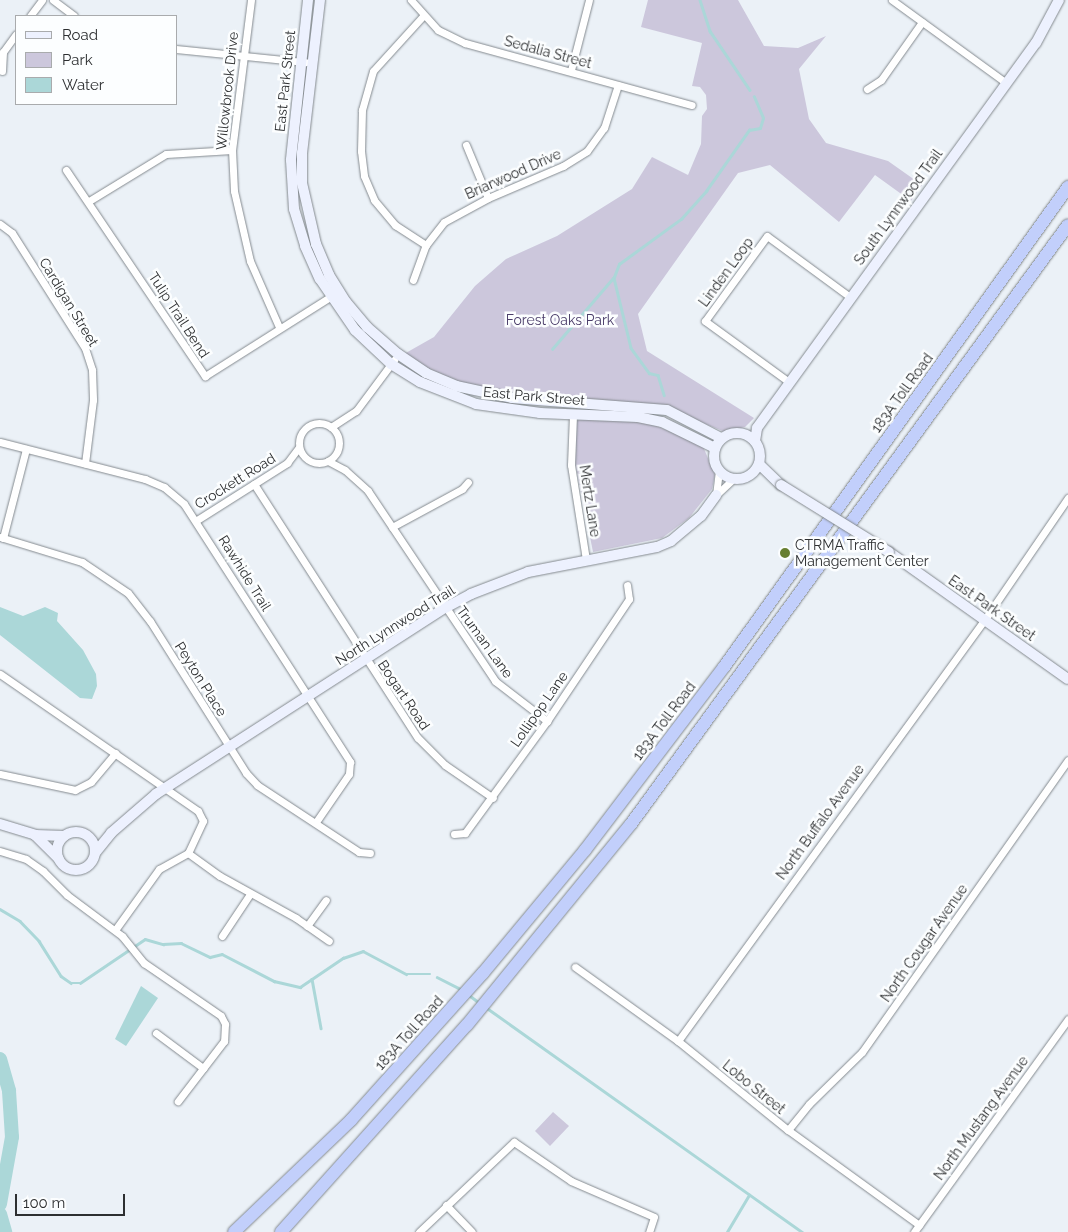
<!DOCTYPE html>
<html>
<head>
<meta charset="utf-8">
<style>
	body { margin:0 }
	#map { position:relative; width:1068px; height:1232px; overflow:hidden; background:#ebf1f7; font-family:Raleway,sans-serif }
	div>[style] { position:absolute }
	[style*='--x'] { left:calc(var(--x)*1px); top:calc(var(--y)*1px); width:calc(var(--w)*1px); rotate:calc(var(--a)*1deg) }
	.green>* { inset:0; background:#ccc7dc }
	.water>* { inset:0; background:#abd7d8 }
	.stream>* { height:2.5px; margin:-1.25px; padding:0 1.25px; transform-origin:1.25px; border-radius:1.25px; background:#abd7d8 }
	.river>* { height:14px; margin:-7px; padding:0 7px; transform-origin:7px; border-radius:7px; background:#abd7d8 }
	.roads { filter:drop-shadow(0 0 1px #848a8f) drop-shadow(0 0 1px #848a8f) }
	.street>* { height:7px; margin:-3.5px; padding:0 3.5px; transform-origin:3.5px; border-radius:3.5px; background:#fff }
	.street>.ring { margin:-3.5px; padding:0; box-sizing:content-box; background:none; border:7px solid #fff; border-radius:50% }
	.secondary>* { height:10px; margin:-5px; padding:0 5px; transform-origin:5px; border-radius:5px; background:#edf1fe }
	.secondary>.ring { margin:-5px; padding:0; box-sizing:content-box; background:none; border:10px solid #edf1fe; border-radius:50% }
	.highway>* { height:12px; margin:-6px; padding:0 6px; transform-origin:6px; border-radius:6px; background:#c2cffb }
	.bridges { filter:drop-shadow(0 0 1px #848a8f) drop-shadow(0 0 1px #848a8f) }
	.secondary-bridge>* { height:10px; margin:-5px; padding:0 5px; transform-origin:5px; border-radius:5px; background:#edf1fe }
	.dots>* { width:14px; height:14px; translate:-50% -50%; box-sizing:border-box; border:2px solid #fcfeff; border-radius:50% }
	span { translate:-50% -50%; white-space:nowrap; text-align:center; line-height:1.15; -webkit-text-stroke:5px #fcfeff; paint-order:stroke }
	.street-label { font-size:14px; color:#2d2f31 }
	.park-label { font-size:14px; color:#4a3c69 }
	.poi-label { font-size:14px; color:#2d2f31 }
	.left { translate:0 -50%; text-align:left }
	.legend { position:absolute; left:15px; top:15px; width:162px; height:90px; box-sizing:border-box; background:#fcfeff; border:1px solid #a9abad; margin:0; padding:6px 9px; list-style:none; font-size:15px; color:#2d2f31 }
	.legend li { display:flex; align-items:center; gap:10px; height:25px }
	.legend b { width:25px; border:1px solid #a9abad }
	.scale { position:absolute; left:15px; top:1194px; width:110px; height:22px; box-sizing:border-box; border:2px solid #2d2f31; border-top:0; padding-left:6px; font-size:15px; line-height:18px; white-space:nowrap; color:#2d2f31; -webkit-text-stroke:4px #fcfeff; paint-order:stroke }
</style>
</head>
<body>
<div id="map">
	<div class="green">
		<i style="clip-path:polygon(648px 0,738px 0,764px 46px,798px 48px,826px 36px,799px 69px,809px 119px,826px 143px,888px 161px,922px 185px,911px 201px,875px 175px,839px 222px,770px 165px,738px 173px,638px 314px,647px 351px,754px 418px,745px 427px,725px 432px,664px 407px,640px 403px,512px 396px,466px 385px,420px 365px,404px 354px,434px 337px,475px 286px,506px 259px,557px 236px,632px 189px,652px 157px,688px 175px,701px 144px,702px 116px,707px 109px,706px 95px,700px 87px,692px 86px,702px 43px,641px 27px)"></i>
		<i style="clip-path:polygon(582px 418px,646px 422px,702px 444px,715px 475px,712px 489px,689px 518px,662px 538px,593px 552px,575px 462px,577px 421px)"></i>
		<i style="clip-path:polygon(553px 1112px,569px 1126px,550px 1146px,535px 1131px)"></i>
	</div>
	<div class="water">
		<i style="clip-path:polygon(0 607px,23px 616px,45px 607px,58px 613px,57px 621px,83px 650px,96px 674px,97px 686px,92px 699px,80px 698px,0 635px)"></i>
		<i style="clip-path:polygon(141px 986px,158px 998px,126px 1046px,115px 1039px)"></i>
	</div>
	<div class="stream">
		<i style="--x:700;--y:0;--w:33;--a:72"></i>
		<i style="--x:710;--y:31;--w:71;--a:55.9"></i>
		<i style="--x:614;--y:278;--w:72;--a:76.3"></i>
		<i style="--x:631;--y:348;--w:31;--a:54"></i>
		<i style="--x:649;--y:373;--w:9;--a:13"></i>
		<i style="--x:658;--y:375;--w:21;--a:73"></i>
		<i style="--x:552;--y:349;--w:95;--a:-49.3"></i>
		<i style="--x:614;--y:277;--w:14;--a:-69"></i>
		<i style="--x:619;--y:264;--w:77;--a:-36"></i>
		<i style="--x:681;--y:219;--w:38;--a:-48"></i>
		<i style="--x:706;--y:191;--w:75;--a:-54.8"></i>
		<i style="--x:749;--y:130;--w:11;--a:-10"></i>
		<i style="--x:760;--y:128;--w:10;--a:-73"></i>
		<i style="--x:763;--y:118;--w:23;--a:-113"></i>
		<i style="--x:0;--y:909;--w:23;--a:31"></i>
		<i style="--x:20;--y:921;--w:28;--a:46"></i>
		<i style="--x:39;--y:941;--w:41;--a:57.8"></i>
		<i style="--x:61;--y:976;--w:12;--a:35"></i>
		<i style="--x:71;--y:983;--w:9;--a:0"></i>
		<i style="--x:80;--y:983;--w:78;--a:-34.1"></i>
		<i style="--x:145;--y:939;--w:19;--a:16"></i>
		<i style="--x:163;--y:944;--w:18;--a:-3"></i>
		<i style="--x:181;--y:943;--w:32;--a:26"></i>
		<i style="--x:210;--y:957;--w:12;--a:-14"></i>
		<i style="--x:222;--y:954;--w:59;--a:27.4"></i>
		<i style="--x:274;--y:981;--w:27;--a:13"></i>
		<i style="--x:300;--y:987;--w:52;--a:-34"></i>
		<i style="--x:343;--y:958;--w:21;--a:-19"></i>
		<i style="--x:363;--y:951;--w:49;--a:28.1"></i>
		<i style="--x:406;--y:974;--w:24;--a:0"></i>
		<i style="--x:437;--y:977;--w:29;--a:27"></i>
		<i style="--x:312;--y:979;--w:50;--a:79.6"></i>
		<i style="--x:469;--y:995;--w:15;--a:37"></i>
		<i style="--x:487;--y:1008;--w:387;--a:35.4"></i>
		<i style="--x:727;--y:1232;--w:43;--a:-59.3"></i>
	</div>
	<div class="river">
		<i style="--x:0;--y:1059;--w:33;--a:74"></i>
		<i style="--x:9;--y:1091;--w:46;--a:86.3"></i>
		<i style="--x:12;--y:1137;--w:68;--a:100.2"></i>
		<i style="--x:0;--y:1214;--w:19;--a:74"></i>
	</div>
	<div class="roads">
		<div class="street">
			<i style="--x:53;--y:0;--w:26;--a:37"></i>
			<i style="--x:251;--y:0;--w:151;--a:97.2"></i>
			<i style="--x:232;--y:150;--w:41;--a:87.2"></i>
			<i style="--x:234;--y:191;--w:72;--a:77.1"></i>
			<i style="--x:250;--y:261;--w:72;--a:66.3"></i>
			<i style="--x:411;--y:0;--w:40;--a:48"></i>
			<i style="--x:438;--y:30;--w:30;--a:26"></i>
			<i style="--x:465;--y:43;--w:235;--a:15.3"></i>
			<i style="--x:892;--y:0;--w:140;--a:36"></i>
			<i style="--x:30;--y:16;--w:20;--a:-53"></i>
			<i style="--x:423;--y:16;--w:74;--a:132.3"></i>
			<i style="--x:373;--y:71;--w:41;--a:105.8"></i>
			<i style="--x:362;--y:110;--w:41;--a:91.4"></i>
			<i style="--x:361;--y:151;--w:25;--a:83"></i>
			<i style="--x:364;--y:176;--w:26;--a:67"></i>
			<i style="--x:374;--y:200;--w:33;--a:50"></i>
			<i style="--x:395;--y:225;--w:37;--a:33"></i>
			<i style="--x:176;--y:49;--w:130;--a:5.8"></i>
			<i style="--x:571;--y:70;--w:72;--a:-75.6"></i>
			<i style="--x:2;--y:71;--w:19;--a:-87"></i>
			<i style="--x:3;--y:52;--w:22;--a:-54"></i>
			<i style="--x:867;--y:89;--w:17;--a:-33"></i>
			<i style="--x:881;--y:80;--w:71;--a:-54.7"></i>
			<i style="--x:466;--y:145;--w:57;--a:67.5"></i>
			<i style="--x:66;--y:170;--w:249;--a:56"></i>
			<i style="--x:205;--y:376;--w:148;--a:-32.3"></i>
			<i style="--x:89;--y:201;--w:90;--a:-31.4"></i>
			<i style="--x:166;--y:154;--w:66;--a:-3.5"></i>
			<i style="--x:0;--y:224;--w:15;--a:37"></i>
			<i style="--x:12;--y:233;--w:136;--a:57.6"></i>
			<i style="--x:85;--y:348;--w:23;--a:72"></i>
			<i style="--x:92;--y:370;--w:30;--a:88"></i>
			<i style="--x:93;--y:400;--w:64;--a:97.2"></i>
			<i style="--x:413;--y:280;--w:37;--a:-70"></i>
			<i style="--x:426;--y:245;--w:29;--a:-52"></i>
			<i style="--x:444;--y:222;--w:50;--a:-28.6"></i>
			<i style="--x:488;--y:198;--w:82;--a:-23.1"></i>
			<i style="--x:563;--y:166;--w:28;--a:-32"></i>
			<i style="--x:587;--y:151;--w:29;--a:-54"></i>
			<i style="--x:604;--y:128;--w:45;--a:-72"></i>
			<i style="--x:789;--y:382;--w:104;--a:-144"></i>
			<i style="--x:705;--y:321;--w:105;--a:-53.9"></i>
			<i style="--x:767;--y:236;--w:103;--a:36.3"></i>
			<i style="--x:573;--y:415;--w:50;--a:92.3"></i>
			<i style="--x:571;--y:465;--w:96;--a:81"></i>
			<i class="ring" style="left:299px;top:423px;width:33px;height:33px"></i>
			<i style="--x:331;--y:427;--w:30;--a:-33"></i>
			<i style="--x:356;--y:411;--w:64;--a:-53.3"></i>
			<i style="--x:0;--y:442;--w:150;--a:14.3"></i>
			<i style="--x:145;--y:479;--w:21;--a:23"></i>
			<i style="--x:164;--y:487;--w:26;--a:40"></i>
			<i style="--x:184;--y:504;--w:307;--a:57.2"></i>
			<i style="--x:350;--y:762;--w:12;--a:95"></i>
			<i style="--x:349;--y:774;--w:58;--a:124.5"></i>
			<i style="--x:328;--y:461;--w:19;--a:28"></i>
			<i style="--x:345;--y:470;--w:31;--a:42"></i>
			<i style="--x:368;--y:491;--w:229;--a:56.2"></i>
			<i style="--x:495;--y:681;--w:66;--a:37.6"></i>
			<i style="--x:254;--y:484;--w:302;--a:57.2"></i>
			<i style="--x:418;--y:738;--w:38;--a:45"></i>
			<i style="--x:445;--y:765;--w:58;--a:34.5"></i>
			<i style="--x:716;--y:495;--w:24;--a:-83"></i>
			<i style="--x:716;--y:495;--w:23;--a:-43"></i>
			<i style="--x:197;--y:520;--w:107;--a:-32.3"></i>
			<i style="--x:287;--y:463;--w:20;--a:-53"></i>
			<i style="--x:392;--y:527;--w:80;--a:-28.5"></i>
			<i style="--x:462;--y:489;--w:9;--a:-49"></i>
			<i style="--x:0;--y:537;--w:86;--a:17"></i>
			<i style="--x:82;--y:562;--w:55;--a:34"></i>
			<i style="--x:128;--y:593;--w:36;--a:52"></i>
			<i style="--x:150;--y:621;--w:180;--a:57.7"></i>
			<i style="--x:246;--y:773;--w:16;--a:47"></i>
			<i style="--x:257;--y:785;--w:122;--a:33.3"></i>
			<i style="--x:359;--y:852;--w:11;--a:5"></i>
			<i style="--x:3;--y:538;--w:92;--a:-75.5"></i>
			<i style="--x:0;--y:674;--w:241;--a:34.7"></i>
			<i style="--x:198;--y:811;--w:11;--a:63"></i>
			<i style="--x:203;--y:821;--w:35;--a:115"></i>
			<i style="--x:188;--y:853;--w:33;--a:151"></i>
			<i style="--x:159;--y:869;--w:75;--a:125.8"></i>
			<i style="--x:0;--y:774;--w:77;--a:12"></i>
			<i style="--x:75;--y:790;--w:18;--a:-27"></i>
			<i style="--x:91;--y:782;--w:38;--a:-50"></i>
			<i style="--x:454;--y:834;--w:11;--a:-5"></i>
			<i style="--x:465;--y:833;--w:139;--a:-53.8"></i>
			<i style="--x:547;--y:721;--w:147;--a:-56.1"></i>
			<i style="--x:629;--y:599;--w:14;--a:-98"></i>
			<i style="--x:0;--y:851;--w:27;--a:17"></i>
			<i style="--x:26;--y:859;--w:21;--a:35"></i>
			<i style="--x:43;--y:871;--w:34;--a:45"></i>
			<i style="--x:67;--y:895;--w:69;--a:36.7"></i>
			<i style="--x:122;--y:936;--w:35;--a:51"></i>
			<i style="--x:144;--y:963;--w:93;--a:34.5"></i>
			<i style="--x:221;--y:1016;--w:9;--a:63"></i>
			<i style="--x:225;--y:1024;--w:17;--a:93"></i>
			<i style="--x:224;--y:1041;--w:76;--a:127.5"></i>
			<i style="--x:188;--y:853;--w:39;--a:36"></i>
			<i style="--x:220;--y:876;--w:87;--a:28.9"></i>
			<i style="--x:296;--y:918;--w:40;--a:34.9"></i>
			<i style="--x:307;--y:926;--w:32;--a:-54"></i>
			<i style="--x:222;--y:936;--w:50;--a:-56.3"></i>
			<i style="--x:575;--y:967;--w:127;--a:35.7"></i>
			<i style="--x:678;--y:1041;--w:141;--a:39"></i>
			<i style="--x:788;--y:1130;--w:162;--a:35.9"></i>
			<i style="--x:156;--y:1033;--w:59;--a:36.7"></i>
			<i style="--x:678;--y:1041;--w:522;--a:-53.96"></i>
			<i style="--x:985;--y:619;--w:147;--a:-55.6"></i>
			<i style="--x:788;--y:1130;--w:33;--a:-51"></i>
			<i style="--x:809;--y:1104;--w:74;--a:-44.5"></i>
			<i style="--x:862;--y:1052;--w:357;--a:-54.8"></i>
			<i style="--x:446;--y:1205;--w:37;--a:46"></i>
			<i style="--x:419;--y:1232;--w:131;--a:-43.5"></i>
			<i style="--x:514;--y:1142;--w:69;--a:34.4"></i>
			<i style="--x:571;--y:1181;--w:90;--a:23.4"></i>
			<i style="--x:654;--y:1217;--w:16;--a:108"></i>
			<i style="--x:914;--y:1232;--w:263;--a:-54.1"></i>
		</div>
		<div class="secondary">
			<i style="--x:308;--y:0;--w:161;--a:96.1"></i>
			<i style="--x:291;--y:160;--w:49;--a:86.5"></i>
			<i style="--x:294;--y:209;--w:39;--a:73"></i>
			<i style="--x:305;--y:246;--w:36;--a:66"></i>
			<i style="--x:320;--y:279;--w:62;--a:55.5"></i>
			<i style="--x:355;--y:330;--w:50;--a:43.4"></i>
			<i style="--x:391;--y:364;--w:34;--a:32"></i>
			<i style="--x:420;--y:382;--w:60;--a:21.4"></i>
			<i style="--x:476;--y:404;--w:65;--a:8"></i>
			<i style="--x:540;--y:413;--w:98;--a:2.3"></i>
			<i style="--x:638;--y:417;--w:25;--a:12"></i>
			<i style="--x:662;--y:422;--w:59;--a:26.1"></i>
			<i style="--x:320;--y:0;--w:154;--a:96.7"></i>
			<i style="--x:302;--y:153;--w:30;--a:90"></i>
			<i style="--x:302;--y:183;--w:63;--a:77.1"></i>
			<i style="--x:316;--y:244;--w:34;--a:67"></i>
			<i style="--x:329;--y:275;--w:32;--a:58"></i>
			<i style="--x:346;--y:302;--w:33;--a:50"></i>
			<i style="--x:367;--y:327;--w:41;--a:41.1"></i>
			<i style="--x:398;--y:354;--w:34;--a:34"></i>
			<i style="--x:426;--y:373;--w:33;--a:23"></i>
			<i style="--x:456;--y:386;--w:57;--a:12.1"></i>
			<i style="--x:512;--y:398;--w:155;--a:4.4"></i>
			<i style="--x:667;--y:410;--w:61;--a:27.4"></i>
			<i class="ring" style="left:714px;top:433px;width:36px;height:36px"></i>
			<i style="--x:755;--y:441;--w:13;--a:-81"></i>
			<i style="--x:757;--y:428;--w:475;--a:-54.1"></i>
			<i style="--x:1036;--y:43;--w:49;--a:-61.9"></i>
			<i style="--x:759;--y:464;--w:30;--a:44"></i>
			<i style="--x:889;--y:552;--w:219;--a:35.4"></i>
			<i style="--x:0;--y:824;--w:37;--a:17"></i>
			<i style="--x:35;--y:835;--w:29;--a:2"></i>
			<i class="ring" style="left:57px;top:832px;width:28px;height:28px"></i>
			<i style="--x:35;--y:835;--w:33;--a:45"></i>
			<i style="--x:95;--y:853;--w:26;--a:-51"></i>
			<i style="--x:111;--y:833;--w:60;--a:-40.9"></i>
			<i style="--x:156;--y:794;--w:344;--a:-32.8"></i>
			<i style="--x:445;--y:608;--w:30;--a:-28"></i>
			<i style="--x:471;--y:594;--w:61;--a:-21.1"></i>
			<i style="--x:528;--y:572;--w:131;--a:-11"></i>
			<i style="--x:657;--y:547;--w:15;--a:-23"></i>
			<i style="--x:671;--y:541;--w:39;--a:-40"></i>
			<i style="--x:701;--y:516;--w:26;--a:-54"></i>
		</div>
		<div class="highway">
			<i style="--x:234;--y:1232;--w:162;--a:-43.7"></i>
			<i style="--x:351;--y:1120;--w:198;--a:-48.1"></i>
			<i style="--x:483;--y:973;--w:160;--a:-50.3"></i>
			<i style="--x:585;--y:850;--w:230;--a:-52.8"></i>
			<i style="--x:724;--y:667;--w:591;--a:-54.37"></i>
			<i style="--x:281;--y:1232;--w:278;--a:-48.1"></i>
			<i style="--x:467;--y:1025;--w:259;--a:-50.8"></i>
			<i style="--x:631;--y:824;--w:741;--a:-53.89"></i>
		</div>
	</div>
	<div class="bridges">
		<div class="secondary-bridge">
			<i style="--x:781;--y:485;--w:127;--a:31.8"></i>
		</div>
	</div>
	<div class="dots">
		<i style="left:785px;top:553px;background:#677f31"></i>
	</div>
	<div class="street-label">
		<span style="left:548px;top:52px;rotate:15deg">Sedalia Street</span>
		<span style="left:285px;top:81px;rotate:-84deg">East Park Street</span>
		<span style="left:227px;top:91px;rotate:-84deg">Willowbrook Drive</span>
		<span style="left:513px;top:174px;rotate:-24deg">Briarwood Drive</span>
		<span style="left:898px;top:207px;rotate:-54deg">South Lynnwood Trail</span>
		<span style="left:726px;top:272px;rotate:-54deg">Linden Loop</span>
		<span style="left:69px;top:302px;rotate:59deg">Cardigan Street</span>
		<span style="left:179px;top:315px;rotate:57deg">Tulip Trail Bend</span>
		<span style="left:902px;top:393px;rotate:-54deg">183A Toll Road</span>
		<span style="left:534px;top:396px;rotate:5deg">East Park Street</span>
		<span style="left:235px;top:481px;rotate:-32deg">Crockett Road</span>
		<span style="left:590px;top:501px;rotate:81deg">Mertz Lane</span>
		<span style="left:245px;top:573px;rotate:58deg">Rawhide Trail</span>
		<span style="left:992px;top:608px;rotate:35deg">East Park Street</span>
		<span style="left:395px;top:625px;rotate:-32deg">North Lynnwood Trail</span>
		<span style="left:485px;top:642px;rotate:54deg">Truman Lane</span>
		<span style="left:201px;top:679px;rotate:58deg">Peyton Place</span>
		<span style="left:404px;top:695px;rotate:56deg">Bogart Road</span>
		<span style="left:539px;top:709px;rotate:-55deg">Lollipop Lane</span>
		<span style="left:664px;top:721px;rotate:-53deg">183A Toll Road</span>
		<span style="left:820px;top:822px;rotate:-54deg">North Buffalo Avenue</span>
		<span style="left:924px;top:943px;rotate:-55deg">North Cougar Avenue</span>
		<span style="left:409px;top:1033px;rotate:-48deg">183A Toll Road</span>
		<span style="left:754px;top:1087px;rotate:39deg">Lobo Street</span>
		<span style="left:981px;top:1118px;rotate:-54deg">North Mustang Avenue</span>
	</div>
	<div class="park-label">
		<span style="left:560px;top:320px">Forest Oaks Park</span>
	</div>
	<div class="poi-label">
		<span class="left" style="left:795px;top:553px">CTRMA Traffic<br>Management Center</span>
	</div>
	<ul class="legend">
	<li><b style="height:6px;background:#edf1fe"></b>Road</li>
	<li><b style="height:14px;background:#ccc7dc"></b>Park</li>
	<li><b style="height:14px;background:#abd7d8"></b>Water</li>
	</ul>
	<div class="scale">100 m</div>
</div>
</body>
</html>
